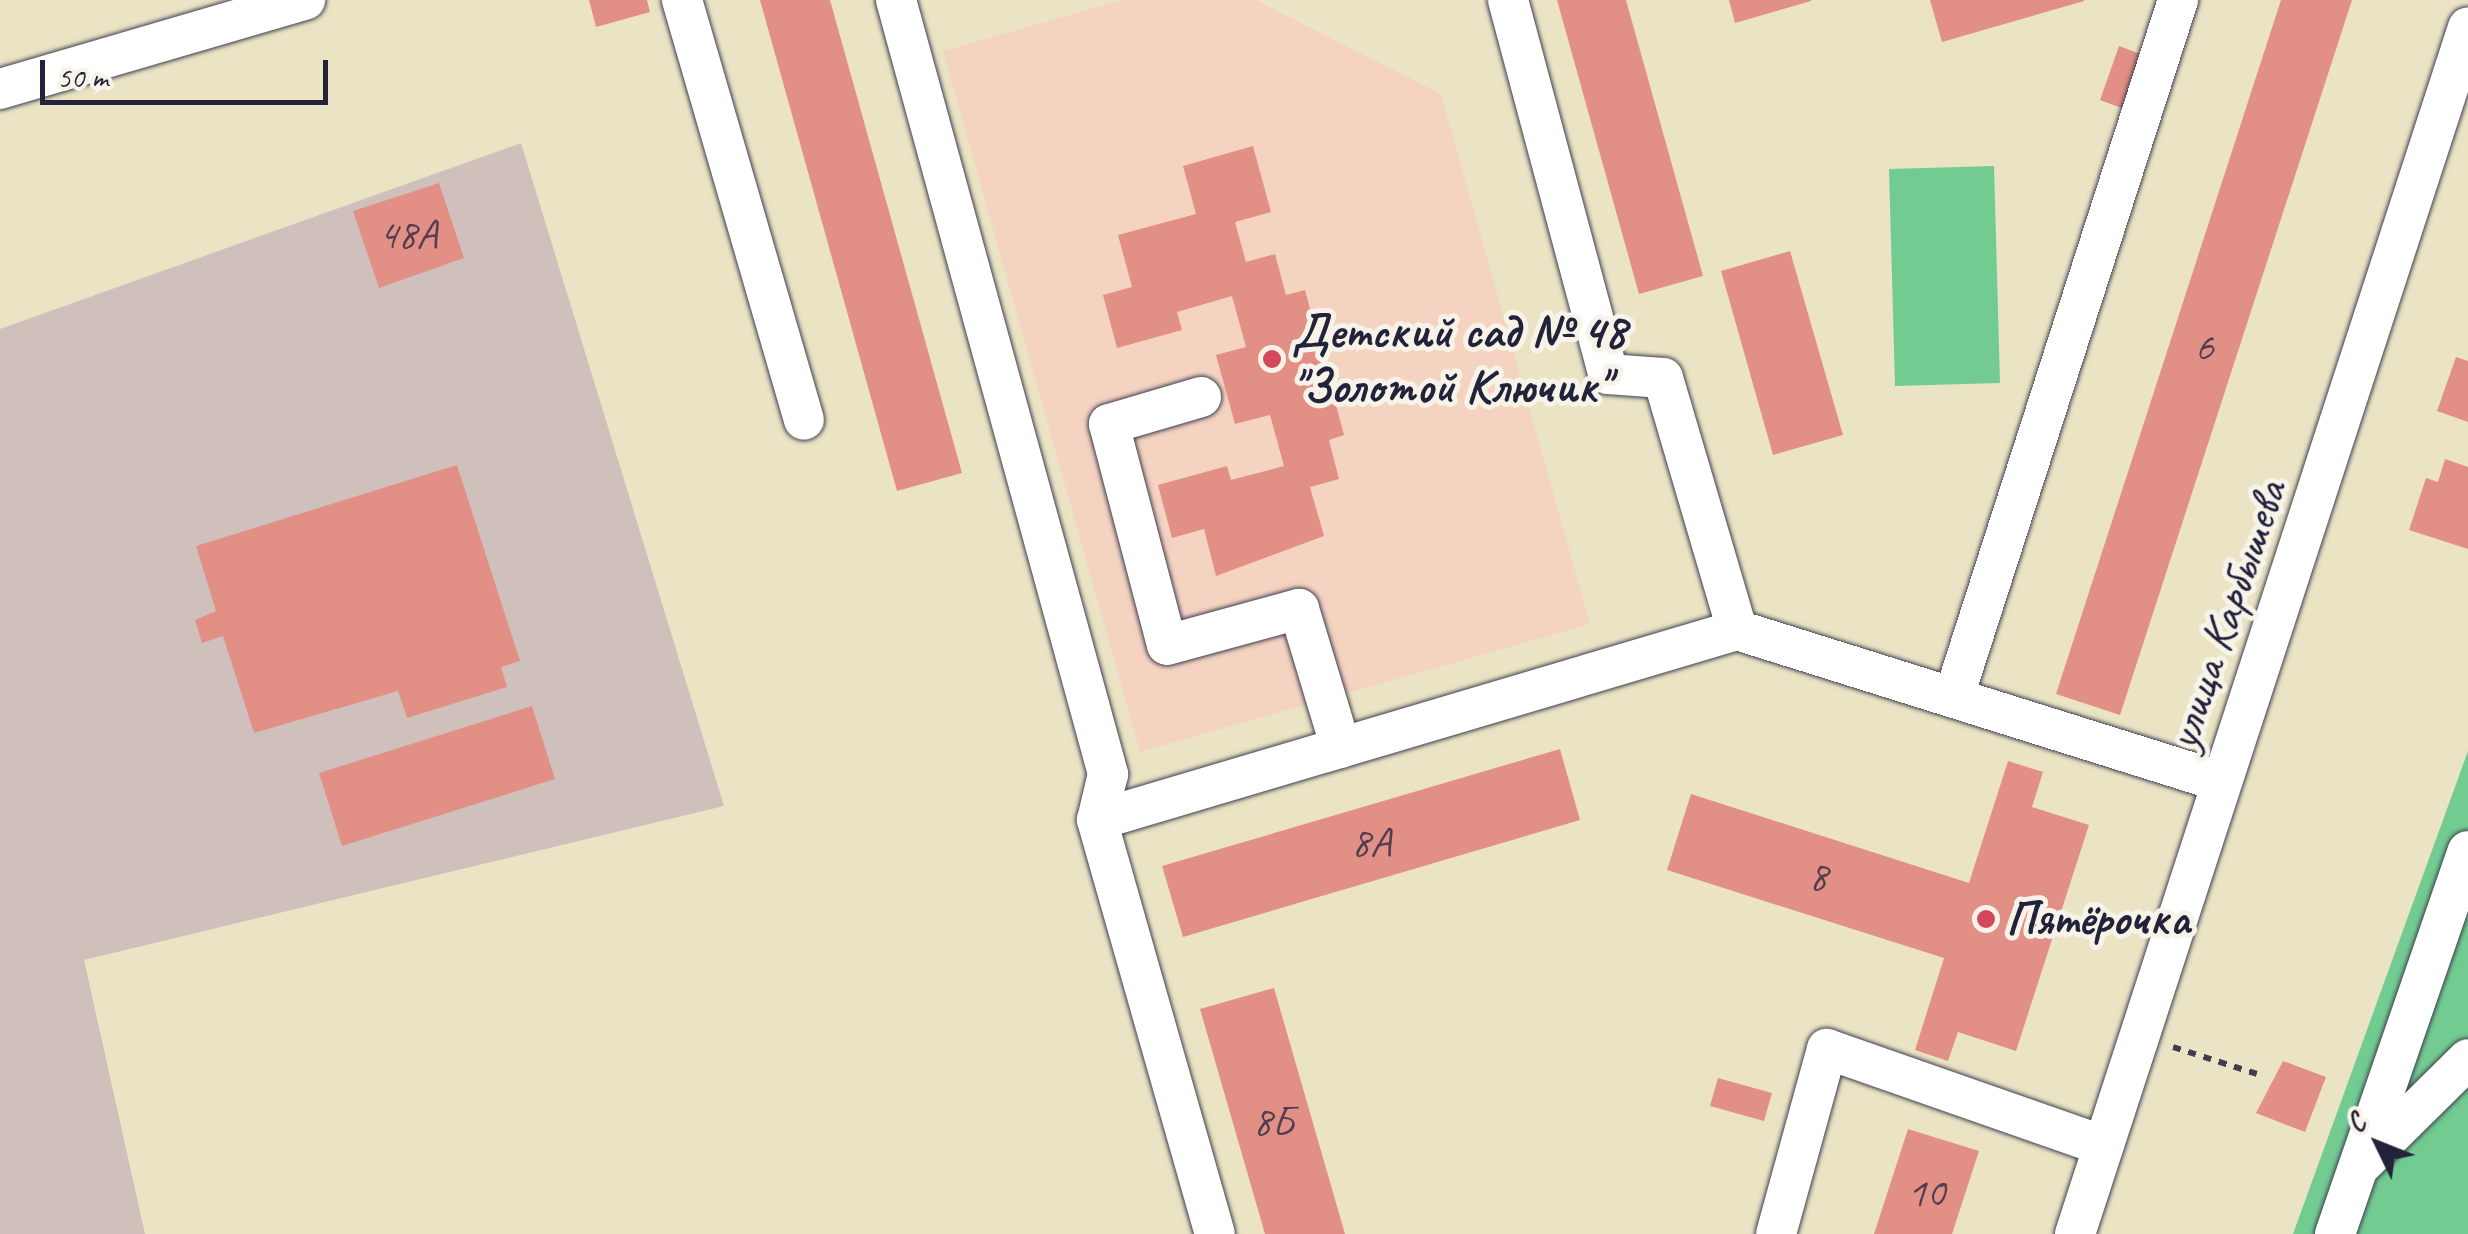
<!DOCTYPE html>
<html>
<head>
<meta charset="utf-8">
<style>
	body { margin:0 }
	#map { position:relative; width:2468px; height:1234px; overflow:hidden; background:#eae4c5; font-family:Caveat,sans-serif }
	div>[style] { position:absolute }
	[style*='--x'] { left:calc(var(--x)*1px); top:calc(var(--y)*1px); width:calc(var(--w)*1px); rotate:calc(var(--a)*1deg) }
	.built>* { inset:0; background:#f4d3c1 }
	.industrial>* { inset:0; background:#d0c0bc }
	.green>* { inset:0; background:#72cc92 }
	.building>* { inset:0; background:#e29085 }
	.path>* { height:6px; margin-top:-3px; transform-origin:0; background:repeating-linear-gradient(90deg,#403f50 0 8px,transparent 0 16px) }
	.roads { filter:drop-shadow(0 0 2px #403f50) drop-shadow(0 0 2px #403f50) }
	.minor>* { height:40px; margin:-20px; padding:0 20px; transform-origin:20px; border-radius:20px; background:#fff }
	.dots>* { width:28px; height:28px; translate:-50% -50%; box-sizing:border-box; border:5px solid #f7f3e8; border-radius:50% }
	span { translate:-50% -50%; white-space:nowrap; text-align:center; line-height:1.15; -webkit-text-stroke:10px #f7f3e8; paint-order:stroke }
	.number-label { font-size:42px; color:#523e4e }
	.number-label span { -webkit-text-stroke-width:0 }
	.poi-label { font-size:48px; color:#22223b; font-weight:700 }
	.left { translate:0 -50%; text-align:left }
	.street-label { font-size:48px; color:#22223b }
	.north { position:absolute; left:2328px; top:1094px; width:100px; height:100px; -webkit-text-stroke:8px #f7f3e8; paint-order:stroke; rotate:313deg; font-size:28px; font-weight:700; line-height:40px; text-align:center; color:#22223b }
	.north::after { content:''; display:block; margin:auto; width:35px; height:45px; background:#22223b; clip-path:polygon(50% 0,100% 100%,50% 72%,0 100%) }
	.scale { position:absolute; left:40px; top:60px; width:288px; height:45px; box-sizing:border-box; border:5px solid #22223b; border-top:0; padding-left:12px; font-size:30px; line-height:35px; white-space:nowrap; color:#22223b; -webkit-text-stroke:8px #f7f3e8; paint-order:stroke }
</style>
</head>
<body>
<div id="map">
	<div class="built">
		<i style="clip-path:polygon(1123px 0,1256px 0,1441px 94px,1590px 624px,1140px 752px,943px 51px)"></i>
	</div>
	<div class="industrial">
		<i style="clip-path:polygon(521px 143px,724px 806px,84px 960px,145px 1234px,0 1234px,0 329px)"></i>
	</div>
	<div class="green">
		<i style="clip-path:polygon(1994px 166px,2000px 383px,1895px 386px,1889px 169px)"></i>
		<i style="clip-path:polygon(2468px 751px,2468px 1234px,2293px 1234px)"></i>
	</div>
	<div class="building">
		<i style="clip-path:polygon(589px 0,647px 0,650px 12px,596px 27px)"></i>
		<i style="clip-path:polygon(760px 0,830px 0,962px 473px,897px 491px)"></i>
		<i style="clip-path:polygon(1557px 0,1626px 0,1703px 276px,1639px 294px)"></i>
		<i style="clip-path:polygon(1729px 0,1811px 0,1811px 1px,1735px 23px)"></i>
		<i style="clip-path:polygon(1930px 0,2084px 0,2084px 1px,1942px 42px)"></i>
		<i style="clip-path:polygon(2281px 0,2352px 0,2120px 715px,2056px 694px)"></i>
		<i style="clip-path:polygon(2119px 46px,2146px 56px,2127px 110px,2100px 100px)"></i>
		<i style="clip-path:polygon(1253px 146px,1271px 212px,1235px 222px,1246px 262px,1275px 254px,1286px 295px,1305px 290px,1344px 435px,1329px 440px,1339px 479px,1310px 487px,1324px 536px,1216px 576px,1204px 529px,1172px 538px,1158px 485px,1227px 466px,1231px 480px,1284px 466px,1270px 415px,1235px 424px,1216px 355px,1246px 347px,1232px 296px,1177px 312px,1182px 330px,1117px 348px,1103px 295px,1132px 287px,1118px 235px,1196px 214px,1183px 166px)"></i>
		<i style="clip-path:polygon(439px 183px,464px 258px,379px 288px,353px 211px)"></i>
		<i style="clip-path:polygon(1790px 251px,1843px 435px,1773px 455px,1721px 271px)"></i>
		<i style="clip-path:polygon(2456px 357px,2468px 361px,2468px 422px,2437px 411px)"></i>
		<i style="clip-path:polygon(2445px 459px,2468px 467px,2468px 549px,2409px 530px,2426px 478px,2438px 482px)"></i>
		<i style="clip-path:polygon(457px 465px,520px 661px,501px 667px,507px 687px,407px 718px,398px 691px,254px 733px,223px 636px,202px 643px,195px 620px,216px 611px,196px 546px)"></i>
		<i style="clip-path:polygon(532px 706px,555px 779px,342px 846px,319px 773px)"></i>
		<i style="clip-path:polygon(1560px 749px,1580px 820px,1183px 937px,1162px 866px)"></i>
		<i style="clip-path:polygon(2008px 761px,2043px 772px,2032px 807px,2089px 825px,2016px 1051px,1958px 1032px,1948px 1061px,1915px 1050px,1944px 958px,1667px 870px,1691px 794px,1969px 883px)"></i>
		<i style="clip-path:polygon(1274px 988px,1345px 1234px,1265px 1234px,1200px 1009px)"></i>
		<i style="clip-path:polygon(2283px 1061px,2326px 1077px,2305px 1132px,2256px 1113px)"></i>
		<i style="clip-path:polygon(1718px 1078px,1772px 1093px,1764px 1121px,1710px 1106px)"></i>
		<i style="clip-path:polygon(1908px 1129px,1979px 1151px,1952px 1234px,1874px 1234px)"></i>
	</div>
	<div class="path">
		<i style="--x:2173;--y:1047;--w:88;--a:17.8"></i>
	</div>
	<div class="roads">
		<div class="minor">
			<i style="--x:682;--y:0;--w:437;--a:73.8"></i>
			<i style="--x:896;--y:0;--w:803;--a:74.68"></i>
			<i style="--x:1108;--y:774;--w:47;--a:103.4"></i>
			<i style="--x:1097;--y:820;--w:430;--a:74.1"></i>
			<i style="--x:1508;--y:0;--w:387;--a:75"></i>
			<i style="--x:1608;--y:374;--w:55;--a:4.2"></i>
			<i style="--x:1663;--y:378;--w:263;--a:73.6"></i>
			<i style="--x:0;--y:89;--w:318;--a:-16.3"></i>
			<i style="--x:1201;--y:397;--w:96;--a:163.6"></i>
			<i style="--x:1109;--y:424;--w:228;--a:75.3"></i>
			<i style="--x:1167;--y:645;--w:137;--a:-15.3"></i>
			<i style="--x:1299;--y:609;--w:145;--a:73.2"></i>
			<i style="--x:1954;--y:696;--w:731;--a:-72.16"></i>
			<i style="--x:1097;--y:820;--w:668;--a:-16.53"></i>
			<i style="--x:1737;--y:630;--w:508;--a:17.4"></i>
			<i style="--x:2364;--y:1162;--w:146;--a:-44.7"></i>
			<i style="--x:1776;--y:1234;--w:192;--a:-74.6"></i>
			<i style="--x:1827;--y:1049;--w:293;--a:19.3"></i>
			<i style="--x:2075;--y:1234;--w:1269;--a:-71.96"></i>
			<i style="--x:2335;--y:1234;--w:405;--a:-70.9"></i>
		</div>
	</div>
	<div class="dots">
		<i style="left:1272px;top:359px;background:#d1495b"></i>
		<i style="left:1986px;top:919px;background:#d1495b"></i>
	</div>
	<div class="number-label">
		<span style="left:408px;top:235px">48А</span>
		<span style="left:2204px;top:347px">6</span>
		<span style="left:1371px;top:843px">8А</span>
		<span style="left:1818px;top:877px">8</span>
		<span style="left:1273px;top:1122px">8Б</span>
		<span style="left:1926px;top:1193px">10</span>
	</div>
	<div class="poi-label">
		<span class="left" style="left:1292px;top:359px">Детский сад № 48<br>"Золотой Ключик"</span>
		<span class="left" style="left:2006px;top:919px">Пятёрочка</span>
	</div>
	<div class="street-label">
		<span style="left:2226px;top:615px;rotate:-71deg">улица Карбышева</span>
	</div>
	<div class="north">С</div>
	<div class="scale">50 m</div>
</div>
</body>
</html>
